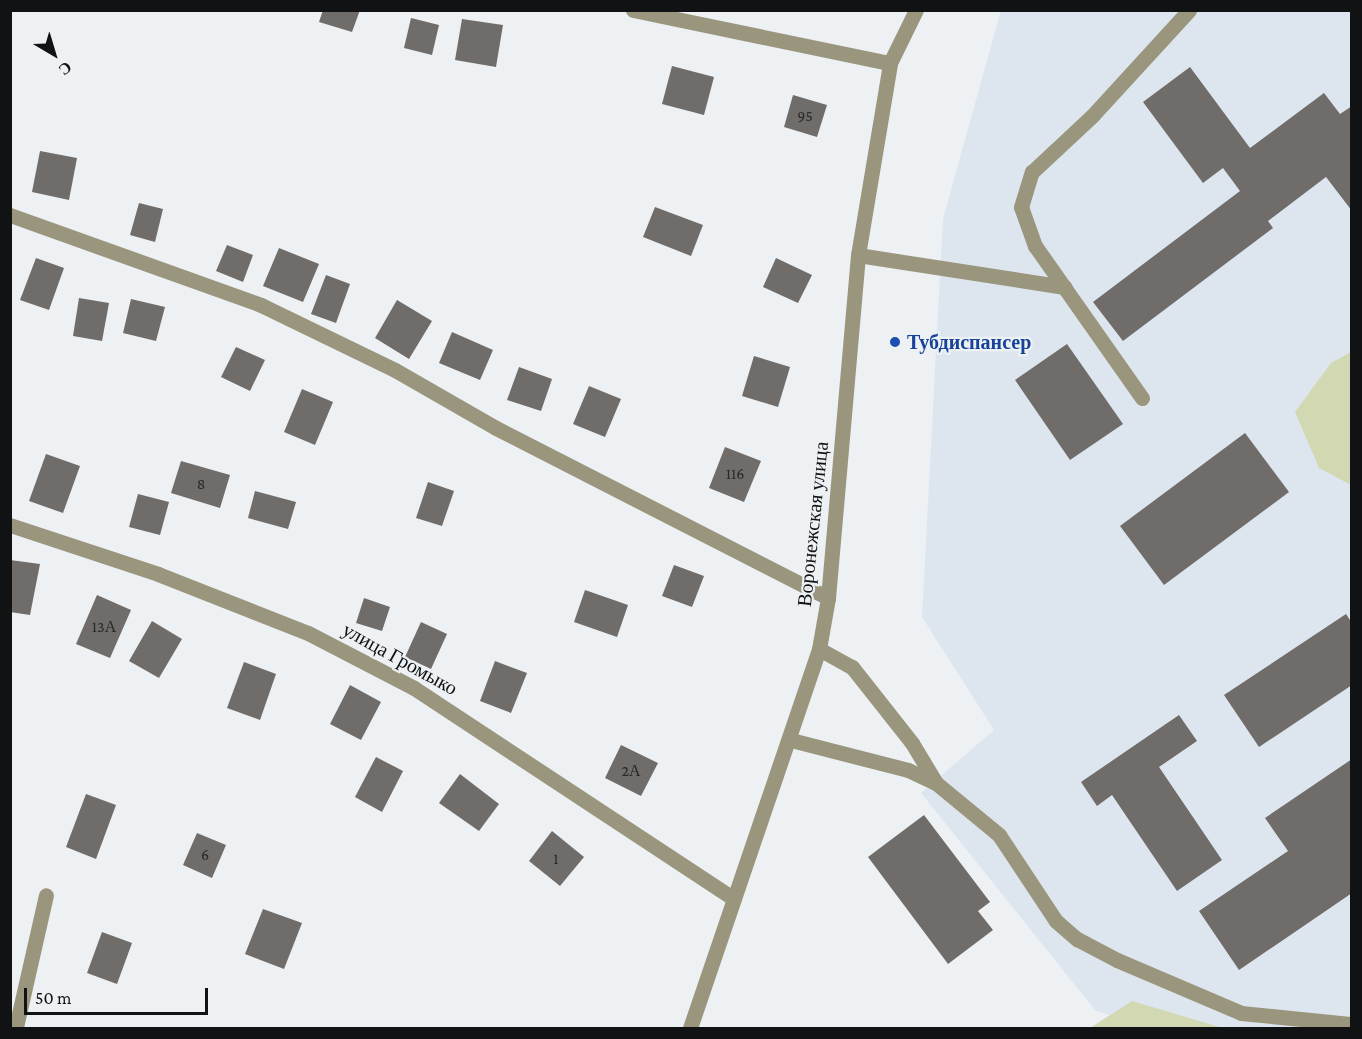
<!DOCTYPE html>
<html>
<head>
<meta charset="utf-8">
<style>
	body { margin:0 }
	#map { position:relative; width:1362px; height:1039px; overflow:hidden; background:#edf1f4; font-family:"Crimson Pro",serif }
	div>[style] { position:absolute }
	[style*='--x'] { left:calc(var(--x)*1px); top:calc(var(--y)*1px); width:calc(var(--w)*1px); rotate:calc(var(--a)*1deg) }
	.built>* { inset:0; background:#dde6ef }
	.green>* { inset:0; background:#d2d8b2 }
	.building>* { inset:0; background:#6f6c69 }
	.minor>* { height:15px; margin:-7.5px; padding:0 7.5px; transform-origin:7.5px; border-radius:7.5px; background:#9a967e }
	.dots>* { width:16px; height:16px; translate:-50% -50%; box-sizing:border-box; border:3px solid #edf1f4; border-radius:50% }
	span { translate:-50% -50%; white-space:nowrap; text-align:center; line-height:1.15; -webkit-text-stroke:4.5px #edf1f4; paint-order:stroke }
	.number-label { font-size:16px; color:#282828 }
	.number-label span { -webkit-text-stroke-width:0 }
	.transit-label { font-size:20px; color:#164399; font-weight:700 }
	.left { translate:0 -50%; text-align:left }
	.street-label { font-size:20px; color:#111213 }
	.frame { position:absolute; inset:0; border:12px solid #111213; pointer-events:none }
	.north { position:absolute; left:24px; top:24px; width:60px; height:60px; -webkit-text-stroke:4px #edf1f4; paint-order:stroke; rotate:142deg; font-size:16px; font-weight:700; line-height:24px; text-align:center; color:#111213 }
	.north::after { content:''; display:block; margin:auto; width:21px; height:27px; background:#111213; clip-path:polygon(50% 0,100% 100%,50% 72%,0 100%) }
	.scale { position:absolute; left:24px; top:988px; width:184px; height:27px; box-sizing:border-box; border:3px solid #111213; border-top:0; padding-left:8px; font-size:18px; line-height:21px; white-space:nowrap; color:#111213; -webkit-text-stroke:4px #edf1f4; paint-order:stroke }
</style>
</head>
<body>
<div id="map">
	<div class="built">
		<i style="clip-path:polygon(1001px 10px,1351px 11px,1351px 1028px,1145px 1028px,1095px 1010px,921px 793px,994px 730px,922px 617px,943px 219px)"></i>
	</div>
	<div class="green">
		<i style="clip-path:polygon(1351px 352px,1351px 485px,1319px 468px,1295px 412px,1331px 363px)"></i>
		<i style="clip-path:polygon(1132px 1001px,1223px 1028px,1090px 1028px)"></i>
	</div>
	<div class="building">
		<i style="clip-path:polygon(323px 10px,360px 10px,352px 32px,319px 22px)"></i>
		<i style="clip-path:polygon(411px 18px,439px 25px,432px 55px,404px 48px)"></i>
		<i style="clip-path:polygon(462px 19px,503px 25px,496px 67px,455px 60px)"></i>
		<i style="clip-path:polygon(672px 66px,714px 77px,704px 115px,662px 104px)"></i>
		<i style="clip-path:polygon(1190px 67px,1250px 148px,1324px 93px,1340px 114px,1352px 106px,1352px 211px,1326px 177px,1268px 221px,1273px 228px,1123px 341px,1093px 302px,1240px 191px,1223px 168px,1203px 183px,1143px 102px)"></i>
		<i style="clip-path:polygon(793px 95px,827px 105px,817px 137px,784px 127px)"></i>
		<i style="clip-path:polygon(40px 151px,77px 158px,69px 200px,32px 192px)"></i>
		<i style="clip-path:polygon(139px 203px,163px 209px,155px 242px,130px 235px)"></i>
		<i style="clip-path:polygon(655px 207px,703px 225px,691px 256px,643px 237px)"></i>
		<i style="clip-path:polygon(227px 245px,253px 255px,243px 282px,216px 271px)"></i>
		<i style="clip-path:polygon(279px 248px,319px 264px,303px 302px,263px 286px)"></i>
		<i style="clip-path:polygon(36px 258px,64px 268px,49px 310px,20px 300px)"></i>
		<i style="clip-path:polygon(776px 258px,812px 275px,798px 303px,763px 287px)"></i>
		<i style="clip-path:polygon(326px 275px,350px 284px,336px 323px,311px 314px)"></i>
		<i style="clip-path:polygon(79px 298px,109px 303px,102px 341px,73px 336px)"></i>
		<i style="clip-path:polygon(131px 299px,165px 307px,156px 341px,123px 333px)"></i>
		<i style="clip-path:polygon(397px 300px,432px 321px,409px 359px,375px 338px)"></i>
		<i style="clip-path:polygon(452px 332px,493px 350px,480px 380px,439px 363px)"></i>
		<i style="clip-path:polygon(1067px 344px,1123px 424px,1070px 460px,1015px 380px)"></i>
		<i style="clip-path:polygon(236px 347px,265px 360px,250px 391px,221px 377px)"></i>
		<i style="clip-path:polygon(754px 356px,790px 367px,778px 407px,742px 396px)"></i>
		<i style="clip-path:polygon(519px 367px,552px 379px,541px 411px,507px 400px)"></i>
		<i style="clip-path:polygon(589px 386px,621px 399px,605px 437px,573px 424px)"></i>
		<i style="clip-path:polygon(302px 389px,333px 402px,315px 445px,284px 432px)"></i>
		<i style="clip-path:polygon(1245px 433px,1289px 492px,1164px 585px,1120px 526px)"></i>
		<i style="clip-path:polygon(725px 447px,761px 461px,744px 502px,709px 488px)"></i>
		<i style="clip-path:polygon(46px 454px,80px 466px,63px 513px,29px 501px)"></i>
		<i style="clip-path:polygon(181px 461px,230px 475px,220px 508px,171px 493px)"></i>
		<i style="clip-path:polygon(428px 482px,454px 491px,442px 526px,416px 518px)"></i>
		<i style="clip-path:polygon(255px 491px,296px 502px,288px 529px,248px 518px)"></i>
		<i style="clip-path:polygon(138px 494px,169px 502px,160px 535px,129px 527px)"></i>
		<i style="clip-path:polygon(10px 560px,40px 564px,30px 615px,10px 612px)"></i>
		<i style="clip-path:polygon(674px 565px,704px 576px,692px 607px,662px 596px)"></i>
		<i style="clip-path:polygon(585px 590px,628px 605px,617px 637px,574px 622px)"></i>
		<i style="clip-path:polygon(97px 595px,131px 610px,110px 658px,76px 644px)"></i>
		<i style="clip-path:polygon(364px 598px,390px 607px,382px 631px,356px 623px)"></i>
		<i style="clip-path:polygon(1346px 614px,1352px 623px,1352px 685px,1259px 747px,1224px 695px)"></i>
		<i style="clip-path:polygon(152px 621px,182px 639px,159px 678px,129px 661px)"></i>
		<i style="clip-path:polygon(421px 622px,447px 634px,431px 669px,405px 657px)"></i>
		<i style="clip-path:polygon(495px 661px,527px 673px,511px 713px,480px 701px)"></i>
		<i style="clip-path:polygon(244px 662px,276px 674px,260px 720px,227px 708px)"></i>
		<i style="clip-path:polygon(350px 685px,381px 702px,361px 740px,330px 724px)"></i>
		<i style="clip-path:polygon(1179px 715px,1197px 741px,1159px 767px,1222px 860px,1177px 891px,1112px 795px,1097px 806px,1081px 782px)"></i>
		<i style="clip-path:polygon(621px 745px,658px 763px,641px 796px,605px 778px)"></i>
		<i style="clip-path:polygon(376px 757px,403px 771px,382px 812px,355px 797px)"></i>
		<i style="clip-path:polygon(1352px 759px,1352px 893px,1239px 970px,1199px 911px,1288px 851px,1265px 818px)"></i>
		<i style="clip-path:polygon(460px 774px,499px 804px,479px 831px,439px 803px)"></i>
		<i style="clip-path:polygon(86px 794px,116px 805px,96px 859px,66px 847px)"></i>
		<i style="clip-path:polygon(924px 815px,990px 902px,978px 911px,993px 930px,948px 964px,868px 857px)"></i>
		<i style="clip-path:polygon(552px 831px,584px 857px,560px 886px,529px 861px)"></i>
		<i style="clip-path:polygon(197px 833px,226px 845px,212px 878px,183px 865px)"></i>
		<i style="clip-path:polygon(263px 909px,302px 923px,284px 969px,245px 954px)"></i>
		<i style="clip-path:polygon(102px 932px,132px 943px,117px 984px,87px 973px)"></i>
	</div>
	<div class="minor">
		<i style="--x:633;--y:10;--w:262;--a:11.7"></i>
		<i style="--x:10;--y:215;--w:267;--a:19.7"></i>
		<i style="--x:261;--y:305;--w:149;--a:25.9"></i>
		<i style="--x:395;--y:370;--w:116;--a:29.9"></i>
		<i style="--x:496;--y:428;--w:373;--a:27.1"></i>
		<i style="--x:858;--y:255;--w:209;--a:8.8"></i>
		<i style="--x:1142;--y:398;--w:186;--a:-125.1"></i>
		<i style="--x:1035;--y:246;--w:41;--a:-109.7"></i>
		<i style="--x:1021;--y:207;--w:37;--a:-73"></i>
		<i style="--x:1032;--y:172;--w:82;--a:-43"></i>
		<i style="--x:1092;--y:116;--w:144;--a:-47.5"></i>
		<i style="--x:10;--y:525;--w:156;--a:18.3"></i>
		<i style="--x:158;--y:574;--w:161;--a:21.5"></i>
		<i style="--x:308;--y:633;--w:119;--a:27.4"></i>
		<i style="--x:414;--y:688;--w:383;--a:33.4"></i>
		<i style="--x:819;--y:649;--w:38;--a:29"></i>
		<i style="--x:852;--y:667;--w:97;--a:51.7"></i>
		<i style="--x:912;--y:743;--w:47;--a:59"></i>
		<i style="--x:791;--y:740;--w:121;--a:14.4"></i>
		<i style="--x:908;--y:770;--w:31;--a:25"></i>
		<i style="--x:936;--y:783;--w:82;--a:39.5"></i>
		<i style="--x:999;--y:835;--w:103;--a:56.5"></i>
		<i style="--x:1056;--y:921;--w:28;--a:41"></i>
		<i style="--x:1077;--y:939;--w:45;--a:27.7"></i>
		<i style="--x:1117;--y:960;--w:135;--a:23.1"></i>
		<i style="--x:1241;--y:1013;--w:112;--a:5.7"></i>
		<i style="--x:16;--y:1027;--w:135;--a:-77.2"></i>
		<i style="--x:690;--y:1028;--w:400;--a:-71.2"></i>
		<i style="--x:819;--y:649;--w:52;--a:-80"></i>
		<i style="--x:828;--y:598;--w:344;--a:-85"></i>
		<i style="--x:858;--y:255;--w:195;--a:-80.5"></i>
		<i style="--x:890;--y:63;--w:59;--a:-63.9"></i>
	</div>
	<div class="dots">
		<i style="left:895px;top:342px;background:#1a4fb4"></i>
	</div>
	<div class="number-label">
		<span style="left:805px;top:116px">95</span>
		<span style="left:735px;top:474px">116</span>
		<span style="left:201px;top:484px">8</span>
		<span style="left:104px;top:627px">13А</span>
		<span style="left:631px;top:771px">2А</span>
		<span style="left:205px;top:855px">6</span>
		<span style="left:556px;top:859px">1</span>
	</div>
	<div class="transit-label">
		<span class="left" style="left:907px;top:342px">Тубдиспансер</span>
	</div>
	<div class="street-label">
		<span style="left:813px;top:524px;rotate:-84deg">Воронежская улица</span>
		<span style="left:400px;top:659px;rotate:29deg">улица Громыко</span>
	</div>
	<div class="frame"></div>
	<div class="north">С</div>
	<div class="scale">50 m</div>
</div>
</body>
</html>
